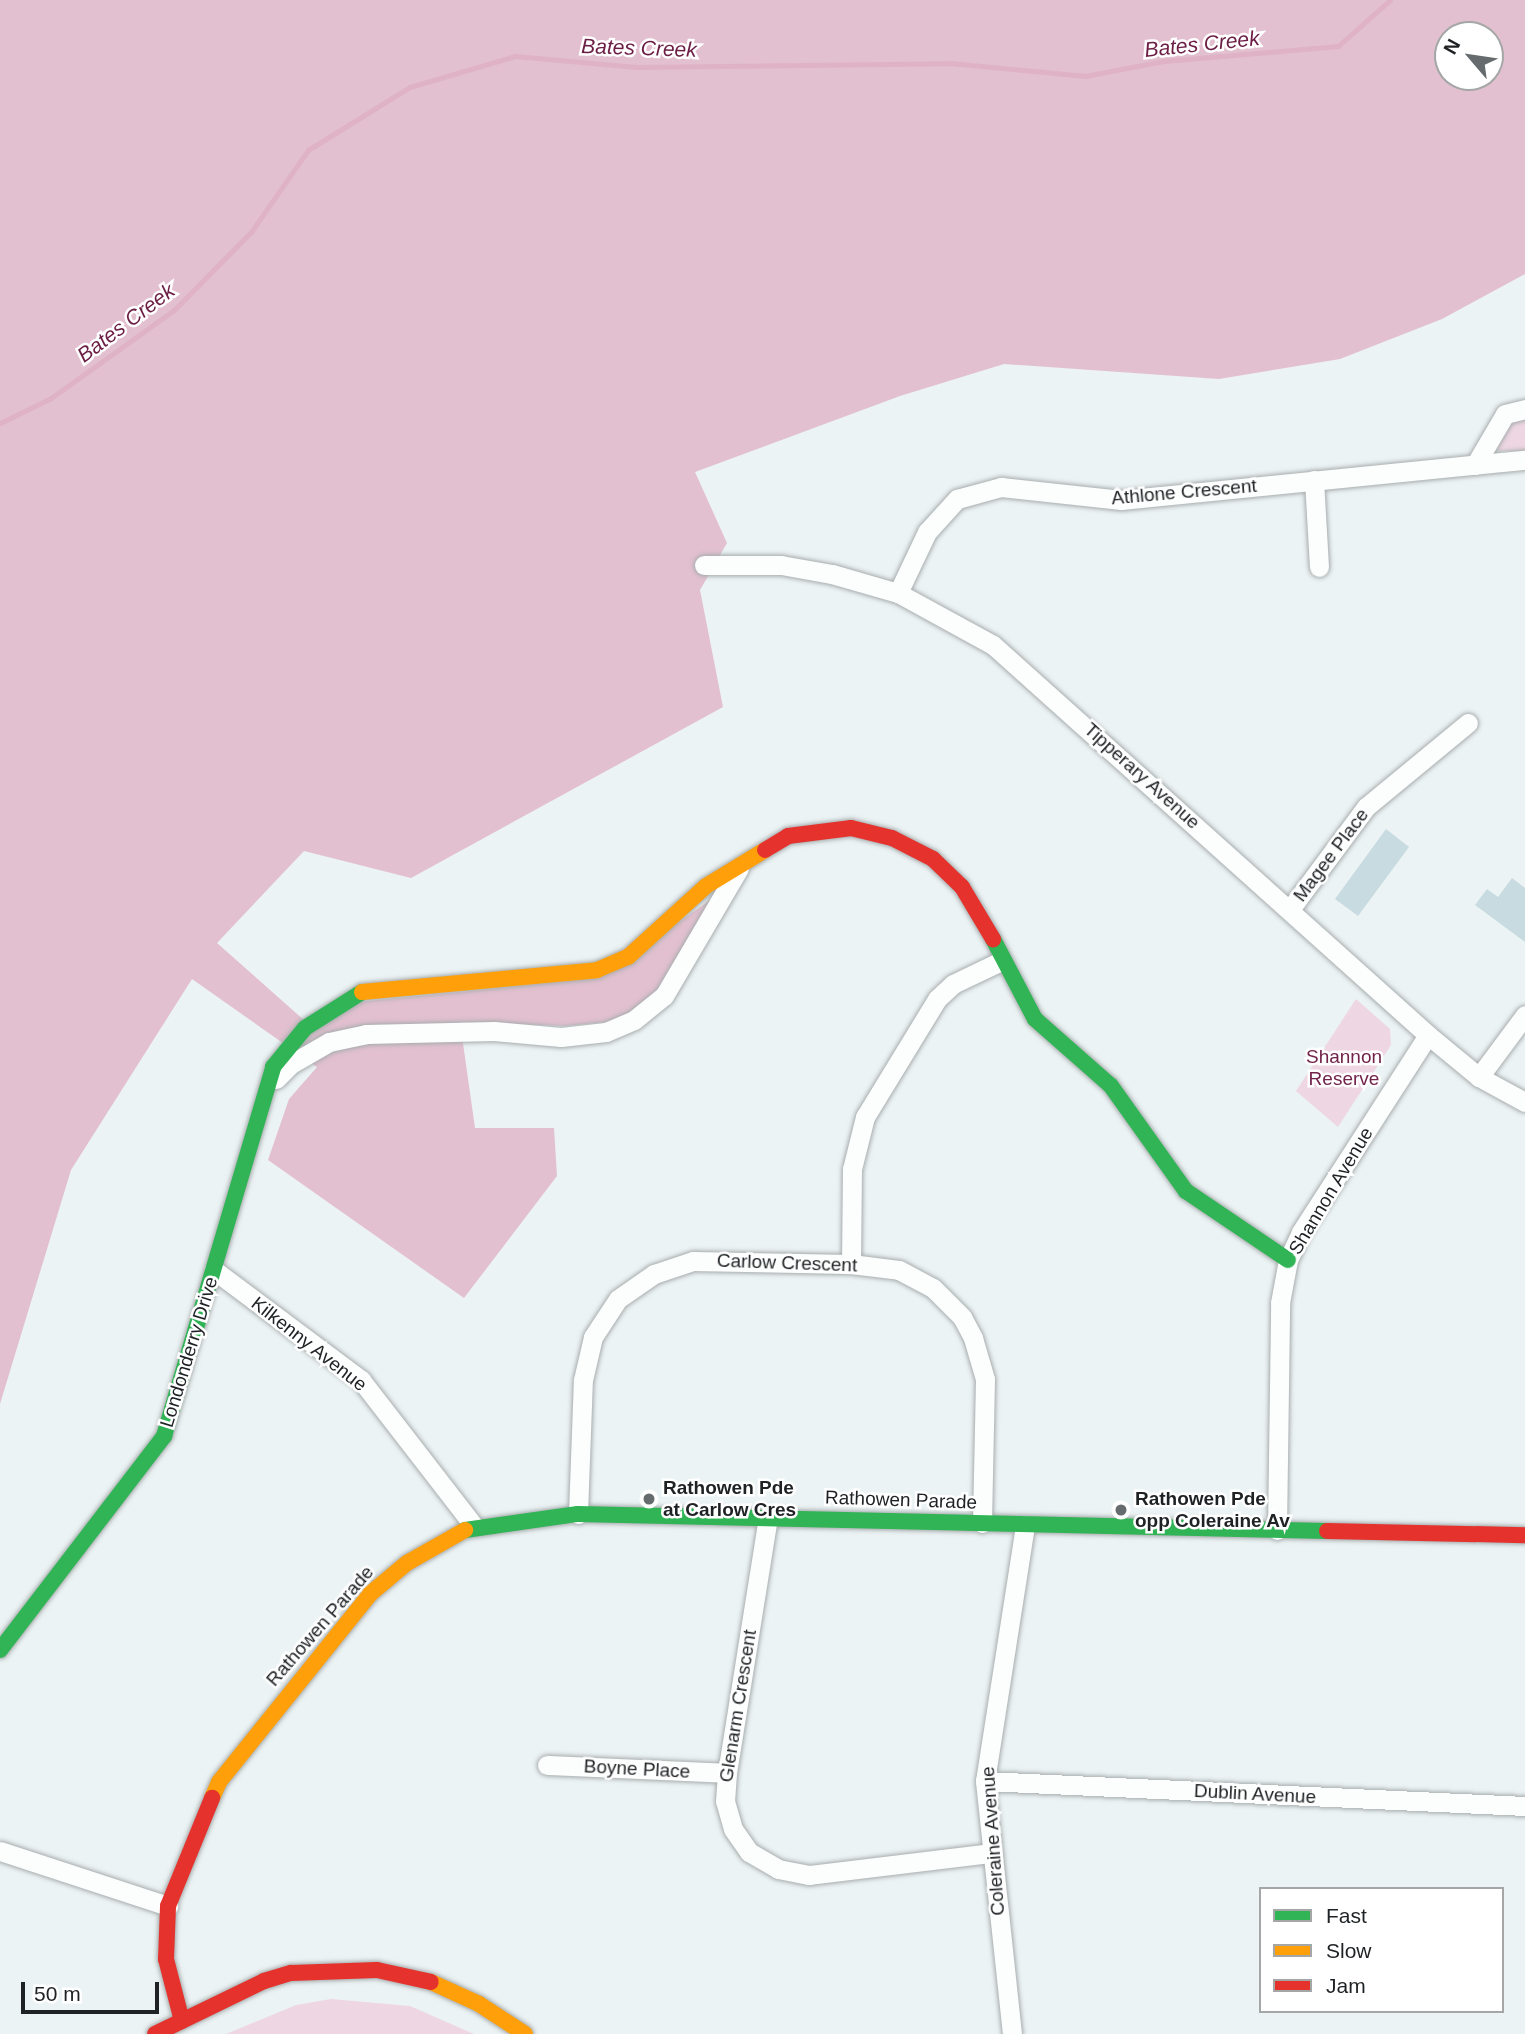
<!DOCTYPE html>
<html>
<head>
<meta charset="utf-8">
<style>
	body { margin:0 }
	#map { position:relative; width:1525px; height:2034px; overflow:hidden; background:#ecf3f4; font-family:Helvetica,sans-serif }
	div>[style] { position:absolute }
	[style*='--x'] { left:calc(var(--x)*1px); top:calc(var(--y)*1px); width:calc(var(--w)*1px); rotate:calc(var(--a)*1deg) }
	.green>* { inset:0; background:#eed7e2 }
	.forest>* { inset:0; background:#e2c0cf }
	.stream>* { height:5px; margin:-2.5px; padding:0 2.5px; transform-origin:2.5px; border-radius:2.5px; background:#dfb2c6 }
	.building>* { inset:0; background:#c8dbe0 }
	.roads { filter:drop-shadow(0 0 2px #a8adae) drop-shadow(0 0 2px #a8adae) }
	.street>* { height:19px; margin:-9.5px; padding:0 9.5px; transform-origin:9.5px; border-radius:9.5px; background:#fcfdfd }
	.fast>* { height:16px; margin:-8px; padding:0 8px; transform-origin:8px; border-radius:8px; background:#30b455 }
	.slow>* { height:16px; margin:-8px; padding:0 8px; transform-origin:8px; border-radius:8px; background:#ff9f0a }
	.jam>* { height:16px; margin:-8px; padding:0 8px; transform-origin:8px; border-radius:8px; background:#e5322d }
	.dots>* { width:19px; height:19px; translate:-50% -50%; box-sizing:border-box; border:4px solid #fff; border-radius:50% }
	span { translate:-50% -50%; white-space:nowrap; text-align:center; line-height:1.15; -webkit-text-stroke:5px #fff; paint-order:stroke }
	.street-label { font-size:19px; color:#1e2224 }
	.park-label { font-size:19px; color:#72244b }
	.poi-label { font-size:19px; color:#1e2224; font-weight:700 }
	.left { translate:0 -50%; text-align:left }
	.water-label { font-size:21px; color:#6b1d44; font-style:italic }
	.legend { position:absolute; left:1259px; top:1887px; width:245px; height:126px; box-sizing:border-box; background:#fff; border:2px solid #a5a7a7; margin:0; padding:9px 12px; list-style:none; font-size:21px; color:#1e2224 }
	.legend li { display:flex; align-items:center; gap:14px; height:35px }
	.legend b { width:35px; border:2px solid #a5a7a7 }
	.north { position:absolute; left:1434px; top:21px; width:70px; height:70px; box-sizing:border-box; background:#fff; border:2px solid #a5a7a7; border-radius:50%; rotate:299deg; font-size:19px; font-weight:700; line-height:28px; text-align:center; color:#1e2224 }
	.north::after { content:''; display:block; margin:auto; width:24px; height:32px; background:#666b6d; clip-path:polygon(50% 0,100% 100%,50% 72%,0 100%) }
	.scale { position:absolute; left:21px; top:1982px; width:138px; height:32px; box-sizing:border-box; border:4px solid #1e2224; border-top:0; padding-left:9px; font-size:21px; line-height:24px; white-space:nowrap; color:#1e2224; -webkit-text-stroke:5px #fff; paint-order:stroke }
</style>
</head>
<body>
<div id="map">
	<div class="green">
		<i style="clip-path:polygon(1525px 414px,1525px 451px,1499px 451px,1495px 446px,1505px 426px)"></i>
		<i style="clip-path:polygon(1356px 999px,1390px 1029px,1391px 1045px,1338px 1127px,1296px 1091px)"></i>
		<i style="clip-path:polygon(331px 1999px,410px 2006px,474px 2034px,226px 2034px,296px 2005px)"></i>
	</div>
	<div class="forest">
		<i style="clip-path:polygon(evenodd,0 0,1525px 0,1525px 274px,1442px 319px,1340px 359px,1219px 379px,1004px 364px,900px 396px,695px 472px,727px 543px,700px 590px,723px 707px,411px 878px,304px 851px,217px 943px,314px 1029px,357px 1002px,600px 978px,710px 900px,659px 989px,633px 1013px,607px 1022px,565px 1026px,460px 1022px,475px 1128px,554px 1128px,557px 1176px,464px 1298px,268px 1160px,289px 1099px,317px 1067px,192px 979px,71px 1170px,0 1404px,0 0,1448px 35px,1490px 35px,1490px 77px,1448px 77px,1448px 35px)"></i>
	</div>
	<div class="stream">
		<i style="--x:0;--y:423;--w:57;--a:-26.1"></i>
		<i style="--x:51;--y:398;--w:151;--a:-35.6"></i>
		<i style="--x:174;--y:310;--w:110;--a:-45.4"></i>
		<i style="--x:251;--y:232;--w:100;--a:-55.2"></i>
		<i style="--x:308;--y:150;--w:120;--a:-31.7"></i>
		<i style="--x:410;--y:87;--w:109;--a:-16.4"></i>
		<i style="--x:515;--y:56;--w:122;--a:5.2"></i>
		<i style="--x:637;--y:67;--w:313;--a:-0.7"></i>
		<i style="--x:950;--y:63;--w:136;--a:5.5"></i>
		<i style="--x:1085;--y:76;--w:80;--a:-10.8"></i>
		<i style="--x:1164;--y:61;--w:175;--a:-4.9"></i>
		<i style="--x:1338;--y:46;--w:69;--a:-41.5"></i>
	</div>
	<div class="building">
		<i style="clip-path:polygon(1386px 829px,1409px 847px,1358px 916px,1335px 899px)"></i>
		<i style="clip-path:polygon(1512px 878px,1525px 888px,1525px 942px,1475px 905px,1487px 889px,1498px 897px)"></i>
	</div>
	<div class="roads">
		<div class="street">
			<i style="--x:1475;--y:465;--w:59;--a:-59.5"></i>
			<i style="--x:1505;--y:414;--w:21;--a:-14"></i>
			<i style="--x:1314;--y:480;--w:87;--a:86.7"></i>
			<i style="--x:704;--y:565;--w:77;--a:0"></i>
			<i style="--x:781;--y:565;--w:52;--a:10"></i>
			<i style="--x:832;--y:574;--w:69;--a:16.1"></i>
			<i style="--x:898;--y:593;--w:108;--a:28.7"></i>
			<i style="--x:993;--y:645;--w:584;--a:41.88"></i>
			<i style="--x:1428;--y:1035;--w:66;--a:39.5"></i>
			<i style="--x:1479;--y:1077;--w:52;--a:28.5"></i>
			<i style="--x:898;--y:593;--w:68;--a:-64.6"></i>
			<i style="--x:927;--y:532;--w:45;--a:-47.7"></i>
			<i style="--x:957;--y:499;--w:46;--a:-15.3"></i>
			<i style="--x:1001;--y:487;--w:121;--a:6.2"></i>
			<i style="--x:1121;--y:500;--w:406;--a:-5.7"></i>
			<i style="--x:1291;--y:908;--w:126;--a:-53.4"></i>
			<i style="--x:1366;--y:807;--w:132;--a:-39.5"></i>
			<i style="--x:1479;--y:1077;--w:77;--a:-53.4"></i>
			<i style="--x:276;--y:1079;--w:21;--a:-45"></i>
			<i style="--x:291;--y:1064;--w:44;--a:-30.1"></i>
			<i style="--x:329;--y:1042;--w:38;--a:-12"></i>
			<i style="--x:366;--y:1034;--w:128;--a:-1.3"></i>
			<i style="--x:494;--y:1031;--w:67;--a:5.1"></i>
			<i style="--x:561;--y:1037;--w:45;--a:-6.3"></i>
			<i style="--x:606;--y:1032;--w:30;--a:-23"></i>
			<i style="--x:634;--y:1020;--w:38;--a:-39"></i>
			<i style="--x:664;--y:996;--w:148;--a:-59.6"></i>
			<i style="--x:851;--y:1264;--w:95;--a:-89.4"></i>
			<i style="--x:852;--y:1169;--w:54;--a:-76"></i>
			<i style="--x:865;--y:1117;--w:138;--a:-58.6"></i>
			<i style="--x:937;--y:999;--w:22;--a:-43"></i>
			<i style="--x:953;--y:984;--w:53;--a:-25.6"></i>
			<i style="--x:214;--y:1270;--w:184;--a:36.8"></i>
			<i style="--x:361;--y:1380;--w:183;--a:52.3"></i>
			<i style="--x:578;--y:1514;--w:134;--a:-87.9"></i>
			<i style="--x:583;--y:1380;--w:44;--a:-76.9"></i>
			<i style="--x:593;--y:1337;--w:45;--a:-56.7"></i>
			<i style="--x:618;--y:1299;--w:44;--a:-34.8"></i>
			<i style="--x:654;--y:1274;--w:41;--a:-18.4"></i>
			<i style="--x:693;--y:1261;--w:158;--a:1.1"></i>
			<i style="--x:851;--y:1264;--w:48;--a:7.1"></i>
			<i style="--x:899;--y:1270;--w:38;--a:28"></i>
			<i style="--x:933;--y:1288;--w:41;--a:45"></i>
			<i style="--x:962;--y:1317;--w:24;--a:62"></i>
			<i style="--x:973;--y:1338;--w:43;--a:73.7"></i>
			<i style="--x:985;--y:1379;--w:144;--a:91.2"></i>
			<i style="--x:768;--y:1517;--w:259;--a:99.1"></i>
			<i style="--x:727;--y:1773;--w:28;--a:94"></i>
			<i style="--x:725;--y:1801;--w:29;--a:74"></i>
			<i style="--x:733;--y:1829;--w:28;--a:55"></i>
			<i style="--x:749;--y:1852;--w:34;--a:30"></i>
			<i style="--x:778;--y:1869;--w:32;--a:11"></i>
			<i style="--x:809;--y:1875;--w:183;--a:-6.9"></i>
			<i style="--x:1277;--y:1530;--w:227;--a:-89.2"></i>
			<i style="--x:1280;--y:1303;--w:44;--a:-79.5"></i>
			<i style="--x:1288;--y:1260;--w:31;--a:-65"></i>
			<i style="--x:1301;--y:1232;--w:234;--a:-57.2"></i>
			<i style="--x:547;--y:1765;--w:180;--a:2.5"></i>
			<i style="--x:985;--y:1781;--w:541;--a:2.65"></i>
			<i style="--x:0;--y:1851;--w:177;--a:18.1"></i>
			<i style="--x:1012;--y:2034;--w:254;--a:-96.1"></i>
			<i style="--x:985;--y:1781;--w:259;--a:-81.1"></i>
		</div>
		<div class="fast">
			<i style="--x:993;--y:939;--w:90;--a:62.3"></i>
			<i style="--x:1035;--y:1019;--w:101;--a:41.4"></i>
			<i style="--x:1111;--y:1086;--w:129;--a:54.5"></i>
			<i style="--x:1186;--y:1191;--w:123;--a:34.1"></i>
			<i style="--x:465;--y:1530;--w:114;--a:-8.1"></i>
			<i style="--x:578;--y:1514;--w:749;--a:1.3"></i>
			<i style="--x:0;--y:1650;--w:270;--a:-52.5"></i>
			<i style="--x:164;--y:1436;--w:385;--a:-73.5"></i>
			<i style="--x:273;--y:1067;--w:50;--a:-50.6"></i>
			<i style="--x:305;--y:1028;--w:67;--a:-32.3"></i>
		</div>
		<div class="slow">
			<i style="--x:362;--y:992;--w:236;--a:-5.3"></i>
			<i style="--x:597;--y:970;--w:34;--a:-23"></i>
			<i style="--x:628;--y:957;--w:105;--a:-42.3"></i>
			<i style="--x:706;--y:886;--w:69;--a:-31.4"></i>
			<i style="--x:212;--y:1798;--w:17;--a:-66"></i>
			<i style="--x:219;--y:1782;--w:241;--a:-51.2"></i>
			<i style="--x:370;--y:1594;--w:48;--a:-40"></i>
			<i style="--x:407;--y:1563;--w:67;--a:-29.6"></i>
			<i style="--x:431;--y:1982;--w:53;--a:24.6"></i>
			<i style="--x:479;--y:2004;--w:55;--a:33.1"></i>
		</div>
		<div class="jam">
			<i style="--x:765;--y:850;--w:27;--a:-31"></i>
			<i style="--x:788;--y:836;--w:64;--a:-7.2"></i>
			<i style="--x:851;--y:828;--w:42;--a:13.7"></i>
			<i style="--x:892;--y:838;--w:46;--a:27.1"></i>
			<i style="--x:933;--y:859;--w:40;--a:44"></i>
			<i style="--x:962;--y:887;--w:61;--a:59.2"></i>
			<i style="--x:1327;--y:1531;--w:198;--a:1.2"></i>
			<i style="--x:182;--y:2021;--w:64;--a:-104.5"></i>
			<i style="--x:166;--y:1959;--w:53;--a:-87.8"></i>
			<i style="--x:168;--y:1906;--w:117;--a:-67.8"></i>
			<i style="--x:155;--y:2034;--w:121;--a:-25.9"></i>
			<i style="--x:264;--y:1981;--w:28;--a:-17"></i>
			<i style="--x:291;--y:1973;--w:86;--a:-2"></i>
			<i style="--x:377;--y:1970;--w:55;--a:12.5"></i>
		</div>
	</div>
	<div class="dots">
		<i style="left:649px;top:1499px;background:#666b6d"></i>
		<i style="left:1121px;top:1510px;background:#666b6d"></i>
	</div>
	<div class="street-label">
		<span style="left:1184px;top:492px;rotate:-5deg">Athlone Crescent</span>
		<span style="left:1142px;top:776px;rotate:42deg">Tipperary Avenue</span>
		<span style="left:1331px;top:855px;rotate:-53deg">Magee Place</span>
		<span style="left:1331px;top:1191px;rotate:-59deg">Shannon Avenue</span>
		<span style="left:787px;top:1263px;rotate:2deg">Carlow Crescent</span>
		<span style="left:309px;top:1344px;rotate:38deg">Kilkenny Avenue</span>
		<span style="left:189px;top:1352px;rotate:-73deg">Londonderry Drive</span>
		<span style="left:901px;top:1500px;rotate:2deg">Rathowen Parade</span>
		<span style="left:320px;top:1626px;rotate:-49deg">Rathowen Parade</span>
		<span style="left:738px;top:1706px;rotate:-81deg">Glenarm Crescent</span>
		<span style="left:637px;top:1769px;rotate:3deg">Boyne Place</span>
		<span style="left:1255px;top:1794px;rotate:3deg">Dublin Avenue</span>
		<span style="left:993px;top:1841px;rotate:-94deg">Coleraine Avenue</span>
	</div>
	<div class="park-label">
		<span style="left:1344px;top:1068px">Shannon<br>Reserve</span>
	</div>
	<div class="poi-label">
		<span class="left" style="left:663px;top:1499px">Rathowen Pde<br>at Carlow Cres</span>
		<span class="left" style="left:1135px;top:1510px">Rathowen Pde<br>opp Coleraine Av</span>
	</div>
	<div class="water-label">
		<span style="left:1202px;top:44px;rotate:-6deg">Bates Creek</span>
		<span style="left:639px;top:48px;rotate:2deg">Bates Creek</span>
		<span style="left:126px;top:323px;rotate:-37deg">Bates Creek</span>
	</div>
	<ul class="legend">
	<li><b style="height:9px;background:#30b455"></b>Fast</li>
	<li><b style="height:9px;background:#ff9f0a"></b>Slow</li>
	<li><b style="height:9px;background:#e5322d"></b>Jam</li>
	</ul>
	<div class="north">N</div>
	<div class="scale">50 m</div>
</div>
</body>
</html>
